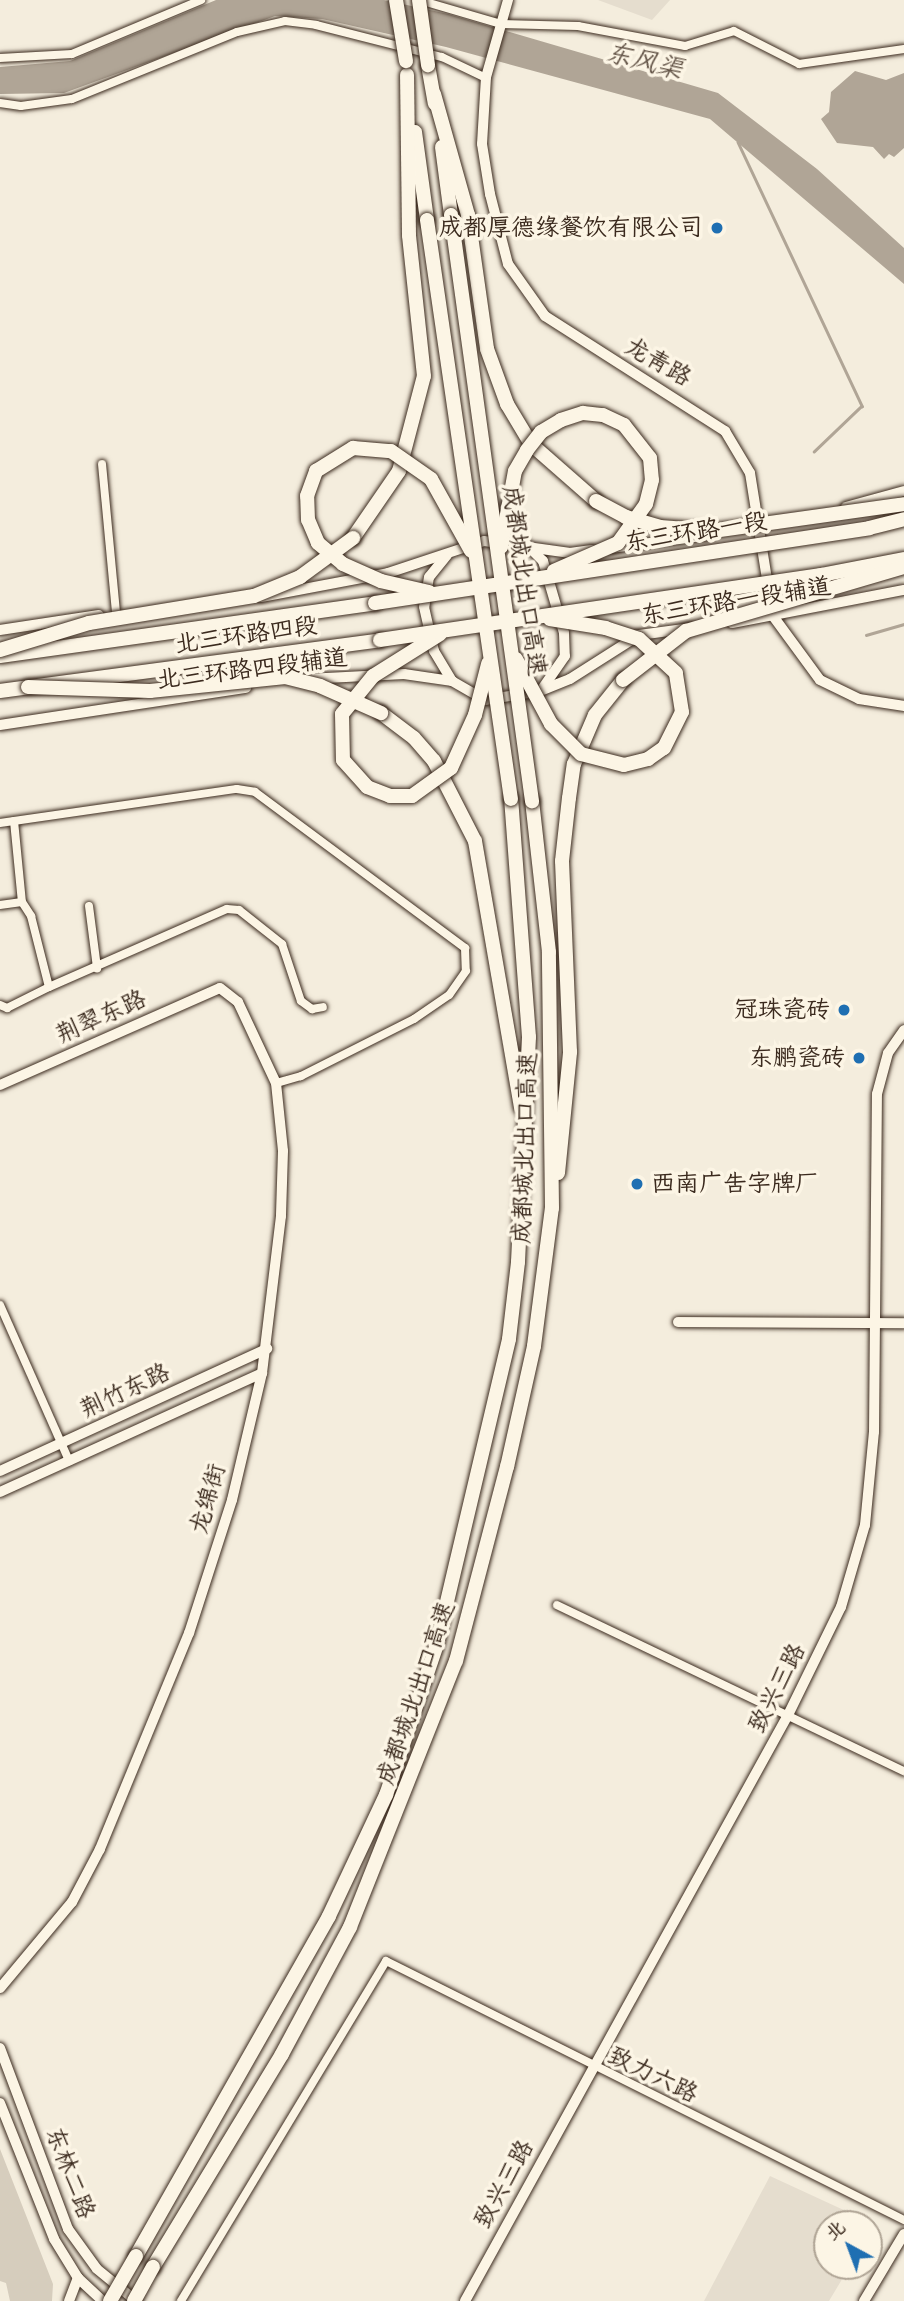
<!DOCTYPE html>
<html>
<head>
<meta charset="utf-8">
<style>
	body { margin:0 }
	#map { position:relative; width:904px; height:2301px; overflow:hidden; background:#f4eddd; font-family:"Comic Neue","LXGW WenKai TC",sans-serif }
	div>[style] { position:absolute }
	[style*='--x'] { left:calc(var(--x)*1px); top:calc(var(--y)*1px); width:calc(var(--w)*1px); rotate:calc(var(--a)*1deg) }
	.built>* { inset:0; background:#e5ddce }
	.green>* { inset:0; background:#d6cdbd }
	.water>* { inset:0; background:#b0a596 }
	.stream>* { height:2.5px; margin:-1.25px; padding:0 1.25px; transform-origin:1.25px; border-radius:1.25px; background:#b0a596 }
	.roads { filter:drop-shadow(0 0 2px #3b2a1e) drop-shadow(0 0 2px #3b2a1e) }
	.street>* { height:8px; margin:-4px; padding:0 4px; transform-origin:4px; border-radius:4px; background:#fcf5e5 }
	.secondary>* { height:10px; margin:-5px; padding:0 5px; transform-origin:5px; border-radius:5px; background:#fcf5e5 }
	.highway>* { height:14px; margin:-7px; padding:0 7px; transform-origin:7px; border-radius:7px; background:#fcf5e5 }
	.bridges { filter:drop-shadow(0 0 2px #3b2a1e) drop-shadow(0 0 2px #3b2a1e) }
	.highway-bridge>* { height:14px; margin:-7px; padding:0 7px; transform-origin:7px; border-radius:7px; background:#fcf5e5 }
	.dots>* { width:19px; height:19px; translate:-50% -50%; box-sizing:border-box; border:4px solid #fcf5e5; border-radius:50% }
	span { translate:-50% -50%; white-space:nowrap; text-align:center; line-height:1.15; -webkit-text-stroke:7px #fcf5e5; paint-order:stroke }
	.poi-label { font-size:24px; color:#3b2a1e }
	.right { translate:-100% -50%; text-align:right }
	.left { translate:0 -50%; text-align:left }
	.street-label { font-size:24px; color:#3b2a1e }
	.water-label { font-size:26px; color:#645548; font-style:italic }
	.north { position:absolute; left:813px; top:2210px; width:70px; height:70px; box-sizing:border-box; background:#fcf5e5; border:2px solid #afa495; border-radius:50%; rotate:319deg; font-size:19px; font-weight:700; line-height:28px; text-align:center; color:#3b2a1e }
	.north::after { content:''; display:block; margin:auto; width:24px; height:32px; background:#1f6fb2; clip-path:polygon(50% 0,100% 100%,50% 72%,0 100%) }
</style>
</head>
<body>
<div id="map">
	<div class="built">
		<i style="clip-path:polygon(598px 0,670px 0,652px 20px)"></i>
		<i style="clip-path:polygon(770px 2176px,861px 2218px,862px 2224px,827px 2224px,827px 2266px,850px 2266px,829px 2301px,704px 2301px)"></i>
	</div>
	<div class="green">
		<i style="clip-path:polygon(0 2149px,53px 2284px,52px 2301px,10px 2301px,6px 2283px,0 2281px)"></i>
	</div>
	<div class="water">
		<i style="clip-path:polygon(216px 0,384px 0,448px 14px,718px 93px,817px 169px,904px 248px,904px 284px,710px 119px,446px 47px,322px 19px,275px 16px,64px 93px,0 94px,0 67px,70px 61px)"></i>
		<i style="clip-path:polygon(855px 71px,886px 80px,904px 73px,904px 148px,894px 157px,889px 154px,884px 159px,873px 147px,837px 143px,821px 119px,829px 112px,831px 92px)"></i>
	</div>
	<div class="stream">
		<i style="--x:738;--y:142;--w:292;--a:64.8"></i>
		<i style="--x:862;--y:406;--w:66;--a:136.2"></i>
		<i style="--x:866;--y:635;--w:40;--a:-16"></i>
	</div>
	<div class="roads">
		<div class="street">
			<i style="--x:419;--y:0;--w:85;--a:16.3"></i>
			<i style="--x:501;--y:24;--w:77;--a:1.5"></i>
			<i style="--x:578;--y:26;--w:109;--a:10.6"></i>
			<i style="--x:685;--y:46;--w:51;--a:-17"></i>
			<i style="--x:734;--y:31;--w:73;--a:26.9"></i>
			<i style="--x:799;--y:64;--w:106;--a:-8.1"></i>
			<i style="--x:0;--y:58;--w:72;--a:-3.2"></i>
			<i style="--x:72;--y:54;--w:140;--a:-22.7"></i>
			<i style="--x:0;--y:103;--w:21;--a:8"></i>
			<i style="--x:21;--y:106;--w:51;--a:-7.8"></i>
			<i style="--x:72;--y:99;--w:178;--a:-22.1"></i>
			<i style="--x:237;--y:32;--w:49;--a:-12.9"></i>
			<i style="--x:285;--y:21;--w:31;--a:7"></i>
			<i style="--x:316;--y:25;--w:130;--a:14.3"></i>
			<i style="--x:442;--y:57;--w:49;--a:25.5"></i>
			<i style="--x:102;--y:464;--w:149;--a:84.6"></i>
			<i style="--x:14;--y:821;--w:81;--a:84.4"></i>
			<i style="--x:0;--y:823;--w:239;--a:-8.2"></i>
			<i style="--x:237;--y:789;--w:18;--a:9"></i>
			<i style="--x:255;--y:792;--w:262;--a:36.6"></i>
			<i style="--x:465;--y:948;--w:23;--a:88"></i>
			<i style="--x:466;--y:971;--w:29;--a:125"></i>
			<i style="--x:449;--y:995;--w:42;--a:145.6"></i>
			<i style="--x:414;--y:1019;--w:127;--a:153.2"></i>
			<i style="--x:301;--y:1076;--w:26;--a:164"></i>
			<i style="--x:0;--y:905;--w:22;--a:-8"></i>
			<i style="--x:22;--y:902;--w:17;--a:57"></i>
			<i style="--x:31;--y:916;--w:73;--a:75.8"></i>
			<i style="--x:49;--y:987;--w:194;--a:-23.7"></i>
			<i style="--x:227;--y:909;--w:12;--a:5"></i>
			<i style="--x:239;--y:910;--w:55;--a:38.3"></i>
			<i style="--x:282;--y:944;--w:60;--a:71.6"></i>
			<i style="--x:301;--y:1001;--w:14;--a:36"></i>
			<i style="--x:312;--y:1009;--w:11;--a:-10"></i>
			<i style="--x:89;--y:906;--w:63;--a:82.6"></i>
			<i style="--x:0;--y:1005;--w:8;--a:23"></i>
			<i style="--x:7;--y:1008;--w:47;--a:-26.6"></i>
			<i style="--x:0;--y:1305;--w:171;--a:66.1"></i>
			<i style="--x:557;--y:1605;--w:385;--a:25.6"></i>
			<i style="--x:181;--y:2301;--w:397;--a:-58.9"></i>
			<i style="--x:386;--y:1961;--w:579;--a:26.57"></i>
		</div>
		<div class="secondary">
			<i style="--x:508;--y:0;--w:80;--a:105.9"></i>
			<i style="--x:486;--y:77;--w:67;--a:93.4"></i>
			<i style="--x:482;--y:144;--w:51;--a:80.9"></i>
			<i style="--x:490;--y:194;--w:72;--a:75.6"></i>
			<i style="--x:508;--y:264;--w:64;--a:54.6"></i>
			<i style="--x:545;--y:316;--w:214;--a:32.6"></i>
			<i style="--x:725;--y:431;--w:49;--a:59.2"></i>
			<i style="--x:750;--y:473;--w:145;--a:80.9"></i>
			<i style="--x:773;--y:616;--w:79;--a:53.7"></i>
			<i style="--x:820;--y:680;--w:43;--a:26"></i>
			<i style="--x:859;--y:699;--w:46;--a:8.8"></i>
			<i style="--x:846;--y:507;--w:60;--a:-15.4"></i>
			<i style="--x:526;--y:544;--w:24;--a:45"></i>
			<i style="--x:543;--y:561;--w:75;--a:73.7"></i>
			<i style="--x:564;--y:633;--w:23;--a:88"></i>
			<i style="--x:565;--y:656;--w:40;--a:124.9"></i>
			<i style="--x:612;--y:548;--w:99;--a:-7.6"></i>
			<i style="--x:447;--y:555;--w:28;--a:129"></i>
			<i style="--x:429;--y:577;--w:30;--a:99"></i>
			<i style="--x:424;--y:607;--w:45;--a:77.2"></i>
			<i style="--x:434;--y:651;--w:35;--a:59"></i>
			<i style="--x:261;--y:597;--w:129;--a:-10.7"></i>
			<i style="--x:388;--y:573;--w:101;--a:-18.4"></i>
			<i style="--x:484;--y:541;--w:87;--a:7.9"></i>
			<i style="--x:570;--y:553;--w:22;--a:-8"></i>
			<i style="--x:732;--y:623;--w:175;--a:-10.9"></i>
			<i style="--x:0;--y:630;--w:100;--a:-8.6"></i>
			<i style="--x:307;--y:679;--w:97;--a:-3"></i>
			<i style="--x:404;--y:674;--w:49;--a:8.3"></i>
			<i style="--x:452;--y:681;--w:38;--a:30"></i>
			<i style="--x:485;--y:700;--w:56;--a:-9.3"></i>
			<i style="--x:540;--y:691;--w:32;--a:-22"></i>
			<i style="--x:570;--y:679;--w:82;--a:-32.5"></i>
			<i style="--x:639;--y:635;--w:53;--a:-7.5"></i>
			<i style="--x:0;--y:725;--w:249;--a:-8.6"></i>
			<i style="--x:0;--y:1085;--w:240;--a:-23.8"></i>
			<i style="--x:220;--y:988;--w:23;--a:38"></i>
			<i style="--x:238;--y:1002;--w:89;--a:64.9"></i>
			<i style="--x:276;--y:1083;--w:68;--a:84.1"></i>
			<i style="--x:283;--y:1151;--w:65;--a:91.8"></i>
			<i style="--x:281;--y:1216;--w:158;--a:96.9"></i>
			<i style="--x:262;--y:1373;--w:130;--a:103.3"></i>
			<i style="--x:232;--y:1500;--w:140;--a:107.9"></i>
			<i style="--x:189;--y:1633;--w:234;--a:112.4"></i>
			<i style="--x:100;--y:1849;--w:60;--a:117.8"></i>
			<i style="--x:72;--y:1902;--w:112;--a:129.9"></i>
			<i style="--x:678;--y:1322;--w:226;--a:0.3"></i>
			<i style="--x:0;--y:1471;--w:294;--a:-24.6"></i>
			<i style="--x:0;--y:1492;--w:288;--a:-24.4"></i>
			<i style="--x:0;--y:2048;--w:193;--a:69.4"></i>
			<i style="--x:68;--y:2229;--w:49;--a:54.1"></i>
			<i style="--x:97;--y:2269;--w:50;--a:39.4"></i>
			<i style="--x:0;--y:2103;--w:146;--a:68.3"></i>
			<i style="--x:54;--y:2239;--w:46;--a:58.4"></i>
			<i style="--x:78;--y:2278;--w:34;--a:43"></i>
			<i style="--x:69;--y:2301;--w:25;--a:-69"></i>
			<i style="--x:465;--y:2301;--w:671;--a:-61.14"></i>
			<i style="--x:789;--y:1713;--w:118;--a:-63.9"></i>
			<i style="--x:841;--y:1607;--w:85;--a:-73.7"></i>
			<i style="--x:865;--y:1525;--w:93;--a:-84.5"></i>
			<i style="--x:874;--y:1432;--w:338;--a:-89.5"></i>
			<i style="--x:877;--y:1094;--w:42;--a:-75"></i>
			<i style="--x:888;--y:1053;--w:28;--a:-55"></i>
			<i style="--x:864;--y:2301;--w:78;--a:-59.2"></i>
		</div>
		<div class="highway">
			<i style="--x:428;--y:65;--w:39;--a:80"></i>
			<i style="--x:434;--y:94;--w:126;--a:74.3"></i>
			<i style="--x:468;--y:215;--w:135;--a:81.9"></i>
			<i style="--x:487;--y:349;--w:59;--a:70"></i>
			<i style="--x:507;--y:404;--w:47;--a:59"></i>
			<i style="--x:531;--y:444;--w:86;--a:41.2"></i>
			<i style="--x:415;--y:132;--w:89;--a:82.2"></i>
			<i style="--x:442;--y:147;--w:69;--a:82.5"></i>
			<i style="--x:353;--y:538;--w:81;--a:-55.5"></i>
			<i style="--x:399;--y:471;--w:98;--a:-75.3"></i>
			<i style="--x:424;--y:376;--w:142;--a:-96.1"></i>
			<i style="--x:409;--y:235;--w:160;--a:-90.7"></i>
			<i style="--x:0;--y:656;--w:379;--a:-8"></i>
			<i style="--x:0;--y:691;--w:383;--a:-7.6"></i>
			<i style="--x:381;--y:713;--w:41;--a:37.1"></i>
			<i style="--x:414;--y:738;--w:30;--a:49"></i>
			<i style="--x:434;--y:761;--w:90;--a:62.9"></i>
			<i style="--x:475;--y:841;--w:271;--a:80.2"></i>
			<i style="--x:558;--y:1173;--w:122;--a:-84.3"></i>
			<i style="--x:570;--y:1052;--w:191;--a:-92.4"></i>
			<i style="--x:562;--y:861;--w:63;--a:-83.7"></i>
			<i style="--x:569;--y:798;--w:34;--a:-82"></i>
			<i style="--x:574;--y:764;--w:53;--a:-66.8"></i>
			<i style="--x:595;--y:715;--w:45;--a:-51.3"></i>
			<i style="--x:136;--y:2256;--w:391;--a:-60.4"></i>
			<i style="--x:329;--y:1916;--w:134;--a:-64.8"></i>
			<i style="--x:386;--y:1795;--w:159;--a:-71.3"></i>
			<i style="--x:437;--y:1644;--w:313;--a:-76.7"></i>
			<i style="--x:509;--y:1339;--w:78;--a:-83.3"></i>
			<i style="--x:518;--y:1262;--w:225;--a:-87.2"></i>
			<i style="--x:529;--y:1037;--w:239;--a:-94.3"></i>
			<i style="--x:153;--y:2267;--w:249;--a:-58.8"></i>
			<i style="--x:282;--y:2054;--w:144;--a:-61.8"></i>
			<i style="--x:350;--y:1927;--w:286;--a:-68.3"></i>
			<i style="--x:456;--y:1661;--w:201;--a:-75.3"></i>
			<i style="--x:507;--y:1467;--w:124;--a:-77.4"></i>
			<i style="--x:534;--y:1346;--w:139;--a:-82.6"></i>
			<i style="--x:552;--y:1208;--w:256;--a:-90.7"></i>
			<i style="--x:549;--y:952;--w:152;--a:-96.4"></i>
		</div>
	</div>
	<div class="bridges">
		<div class="highway-bridge">
			<i style="--x:396;--y:0;--w:62;--a:80.7"></i>
			<i style="--x:419;--y:0;--w:66;--a:82.1"></i>
			<i style="--x:451;--y:215;--w:592;--a:82.13"></i>
			<i style="--x:427;--y:220;--w:585;--a:81.75"></i>
			<i style="--x:596;--y:501;--w:34;--a:28"></i>
			<i style="--x:626;--y:517;--w:35;--a:16"></i>
			<i style="--x:660;--y:527;--w:53;--a:4.3"></i>
			<i style="--x:713;--y:531;--w:193;--a:-8"></i>
			<i style="--x:501;--y:547;--w:77;--a:-79.6"></i>
			<i style="--x:515;--y:471;--w:24;--a:-60"></i>
			<i style="--x:527;--y:450;--w:23;--a:-52"></i>
			<i style="--x:541;--y:432;--w:23;--a:-31"></i>
			<i style="--x:561;--y:420;--w:23;--a:-18"></i>
			<i style="--x:583;--y:413;--w:20;--a:6"></i>
			<i style="--x:603;--y:415;--w:23;--a:25"></i>
			<i style="--x:624;--y:425;--w:42;--a:51.8"></i>
			<i style="--x:650;--y:458;--w:22;--a:85"></i>
			<i style="--x:652;--y:480;--w:25;--a:104"></i>
			<i style="--x:646;--y:504;--w:48;--a:125.7"></i>
			<i style="--x:618;--y:543;--w:70;--a:156.4"></i>
			<i style="--x:429;--y:592;--w:49;--a:-167.1"></i>
			<i style="--x:381;--y:581;--w:42;--a:-155.9"></i>
			<i style="--x:343;--y:564;--w:33;--a:-140"></i>
			<i style="--x:318;--y:543;--w:25;--a:-113"></i>
			<i style="--x:308;--y:520;--w:24;--a:-92"></i>
			<i style="--x:307;--y:496;--w:27;--a:-70"></i>
			<i style="--x:316;--y:471;--w:44;--a:-31.9"></i>
			<i style="--x:353;--y:448;--w:38;--a:5"></i>
			<i style="--x:391;--y:451;--w:49;--a:35"></i>
			<i style="--x:431;--y:479;--w:82;--a:60.9"></i>
			<i style="--x:375;--y:603;--w:500;--a:-8.6"></i>
			<i style="--x:869;--y:528;--w:36;--a:-14"></i>
			<i style="--x:440;--y:634;--w:79;--a:147.9"></i>
			<i style="--x:373;--y:676;--w:49;--a:129.2"></i>
			<i style="--x:342;--y:714;--w:46;--a:88.8"></i>
			<i style="--x:343;--y:760;--w:36;--a:48"></i>
			<i style="--x:367;--y:787;--w:25;--a:21"></i>
			<i style="--x:390;--y:796;--w:22;--a:0"></i>
			<i style="--x:412;--y:796;--w:48;--a:-35.7"></i>
			<i style="--x:451;--y:768;--w:58;--a:-65.6"></i>
			<i style="--x:475;--y:715;--w:53;--a:-75.7"></i>
			<i style="--x:380;--y:640;--w:446;--a:-8.4"></i>
			<i style="--x:821;--y:575;--w:85;--a:-10.9"></i>
			<i style="--x:0;--y:650;--w:93;--a:-16.9"></i>
			<i style="--x:89;--y:623;--w:167;--a:-9.3"></i>
			<i style="--x:254;--y:596;--w:50;--a:-22.4"></i>
			<i style="--x:300;--y:577;--w:66;--a:-36.3"></i>
			<i style="--x:516;--y:659;--w:74;--a:61.7"></i>
			<i style="--x:551;--y:724;--w:42;--a:45"></i>
			<i style="--x:581;--y:754;--w:44;--a:14.3"></i>
			<i style="--x:624;--y:765;--w:25;--a:-14"></i>
			<i style="--x:648;--y:759;--w:19;--a:-35"></i>
			<i style="--x:664;--y:748;--w:40;--a:-63.4"></i>
			<i style="--x:682;--y:712;--w:39;--a:-99"></i>
			<i style="--x:676;--y:673;--w:50;--a:-137.4"></i>
			<i style="--x:639;--y:639;--w:35;--a:-162"></i>
			<i style="--x:606;--y:628;--w:57;--a:-170.9"></i>
			<i style="--x:623;--y:680;--w:80;--a:-37.9"></i>
			<i style="--x:686;--y:631;--w:227;--a:-16.4"></i>
			<i style="--x:28;--y:687;--w:122;--a:1.9"></i>
			<i style="--x:150;--y:691;--w:136;--a:-5.9"></i>
			<i style="--x:285;--y:677;--w:36;--a:14"></i>
			<i style="--x:320;--y:686;--w:67;--a:23.9"></i>
			<i style="--x:110;--y:2301;--w:52;--a:-60"></i>
			<i style="--x:134;--y:2301;--w:39;--a:-61"></i>
		</div>
	</div>
	<div class="dots">
		<i style="left:717px;top:228px;background:#1f6fb2"></i>
		<i style="left:844px;top:1010px;background:#1f6fb2"></i>
		<i style="left:859px;top:1058px;background:#1f6fb2"></i>
		<i style="left:637px;top:1184px;background:#1f6fb2"></i>
	</div>
	<div class="poi-label">
		<span class="right" style="left:703px;top:228px">成都厚德缘餐饮有限公司</span>
		<span class="right" style="left:830px;top:1010px">冠珠瓷砖</span>
		<span class="right" style="left:845px;top:1058px">东鹏瓷砖</span>
		<span class="left" style="left:651px;top:1184px">西南广告字牌厂</span>
	</div>
	<div class="street-label">
		<span style="left:658px;top:362px;rotate:30deg">龙青路</span>
		<span style="left:696px;top:532px;rotate:-9deg">东三环路一段</span>
		<span style="left:524px;top:581px;rotate:82deg">成都城北出口高速</span>
		<span style="left:736px;top:601px;rotate:-9deg">东三环路一段辅道</span>
		<span style="left:246px;top:635px;rotate:-8deg">北三环路四段</span>
		<span style="left:252px;top:669px;rotate:-7deg">北三环路四段辅道</span>
		<span style="left:101px;top:1017px;rotate:-24deg">荆翠东路</span>
		<span style="left:525px;top:1148px;rotate:-88deg">成都城北出口高速</span>
		<span style="left:125px;top:1391px;rotate:-25deg">荆竹东路</span>
		<span style="left:208px;top:1499px;rotate:-74deg">龙绵街</span>
		<span style="left:777px;top:1688px;rotate:-63deg">致兴三路</span>
		<span style="left:416px;top:1693px;rotate:-71deg">成都城北出口高速</span>
		<span style="left:653px;top:2075px;rotate:26deg">致力六路</span>
		<span style="left:70px;top:2173px;rotate:69deg">东林二路</span>
		<span style="left:504px;top:2184px;rotate:-61deg">致兴三路</span>
	</div>
	<div class="water-label">
		<span style="left:644px;top:62px;rotate:14deg">东风渠</span>
	</div>
	<div class="north">北</div>
</div>
</body>
</html>
